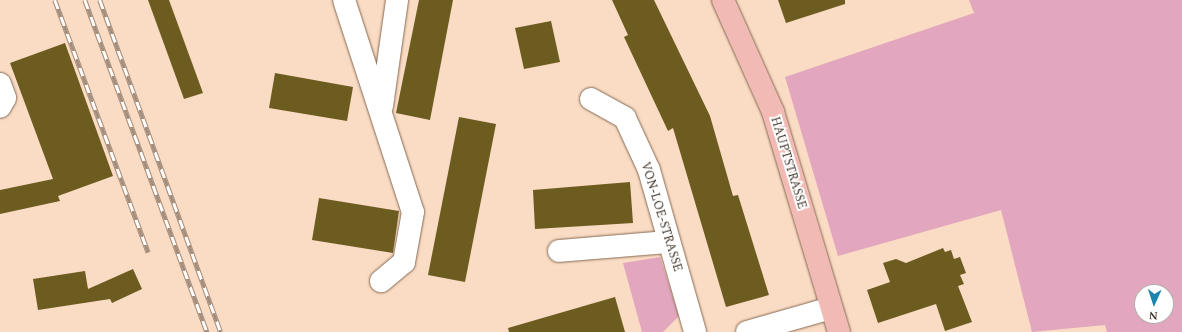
<!DOCTYPE html>
<html>
<head>
<meta charset="utf-8">
<style>
	body { margin:0 }
	#map { position:relative; width:1182px; height:332px; overflow:hidden; background:#fadbc3; font-family:Spectral,serif }
	div>[style] { position:absolute }
	[style*='--x'] { left:calc(var(--x)*1px); top:calc(var(--y)*1px); width:calc(var(--w)*1px); rotate:calc(var(--a)*1deg) }
	.green>* { inset:0; background:#e2a6be }
	.building>* { inset:0; background:#6c5c20 }
	.roads { filter:drop-shadow(0 0 1px #856a54) drop-shadow(0 0 1px #856a54) }
	.minor>* { height:22px; margin:-11px; padding:0 11px; transform-origin:11px; border-radius:11px; background:#fff }
	.major>* { height:22px; margin:-11px; padding:0 11px; transform-origin:11px; border-radius:11px; background:#f1bab4 }
	.rail>* { height:4.5px; margin-top:-2.25px; transform-origin:0; background:repeating-linear-gradient(90deg,#fff 0 9px,#a38d7c 0 18px); box-sizing:border-box; border-block:1px solid #a38d7c }
	span { translate:-50% -50%; white-space:nowrap; text-align:center; line-height:1.15; -webkit-text-stroke:4px #fff; paint-order:stroke }
	.street-label { font-size:12px; color:#3f3329 }
	.north { position:absolute; left:1134px; top:284px; width:40px; height:40px; box-sizing:border-box; background:#fff; border:1px solid #b2ada9; border-radius:50%; rotate:183deg; font-size:11px; font-weight:700; line-height:16px; text-align:center; color:#3f3329 }
	.north::after { content:''; display:block; margin:auto; width:14px; height:18px; background:#1985ac; clip-path:polygon(50% 0,100% 100%,50% 72%,0 100%) }
</style>
</head>
<body>
<div id="map">
	<div class="green">
		<i style="clip-path:polygon(evenodd,969px 0,1182px 0,1182px 332px,1107px 332px,1105px 325px,1032px 332px,1001px 210px,838px 256px,785px 77px,974px 13px,969px 0,1142px 292px,1166px 292px,1166px 316px,1142px 316px,1142px 292px)"></i>
		<i style="clip-path:polygon(660px 257px,679px 316px,663px 332px,642px 332px,623px 263px)"></i>
	</div>
	<div class="building">
		<i style="clip-path:polygon(148px 0,169px 0,203px 93px,184px 99px)"></i>
		<i style="clip-path:polygon(419px 0,453px 0,430px 120px,396px 113px)"></i>
		<i style="clip-path:polygon(612px 0,654px 0,710px 116px,733px 196px,738px 195px,769px 295px,726px 307px,673px 128px,668px 131px,624px 37px,628px 35px)"></i>
		<i style="clip-path:polygon(778px 0,845px 0,845px 4px,786px 23px)"></i>
		<i style="clip-path:polygon(551px 21px,560px 62px,524px 69px,515px 28px)"></i>
		<i style="clip-path:polygon(65px 43px,113px 176px,58px 196px,60px 201px,0 214px,0 190px,53px 179px,10px 63px)"></i>
		<i style="clip-path:polygon(275px 73px,353px 87px,347px 121px,269px 108px)"></i>
		<i style="clip-path:polygon(459px 117px,496px 124px,465px 282px,428px 275px)"></i>
		<i style="clip-path:polygon(630px 182px,633px 223px,535px 229px,533px 190px)"></i>
		<i style="clip-path:polygon(319px 198px,399px 211px,393px 253px,312px 240px)"></i>
		<i style="clip-path:polygon(943px 248px,945px 252px,951px 250px,954px 259px,960px 257px,966px 273px,960px 275px,964px 284px,958px 286px,972px 322px,945px 331px,936px 304px,878px 323px,867px 290px,890px 282px,883px 263px,896px 259px,906px 263px)"></i>
		<i style="clip-path:polygon(133px 269px,142px 289px,112px 303px,110px 299px,38px 310px,33px 279px,85px 271px,88px 289px)"></i>
		<i style="clip-path:polygon(615px 297px,625px 332px,509px 332px,508px 328px)"></i>
	</div>
	<div class="roads">
		<div class="minor">
			<i style="--x:344;--y:0;--w:223;--a:72"></i>
			<i style="--x:413;--y:212;--w:51;--a:100.2"></i>
			<i style="--x:404;--y:262;--w:30;--a:140"></i>
			<i style="--x:0;--y:84;--w:15;--a:70"></i>
			<i style="--x:5;--y:98;--w:10;--a:119"></i>
			<i style="--x:591;--y:99;--w:39;--a:29"></i>
			<i style="--x:625;--y:118;--w:57;--a:65.2"></i>
			<i style="--x:649;--y:170;--w:168;--a:74.1"></i>
			<i style="--x:382;--y:106;--w:107;--a:-81.9"></i>
			<i style="--x:559;--y:251;--w:110;--a:-4.7"></i>
			<i style="--x:747;--y:332;--w:87;--a:-15.9"></i>
		</div>
		<div class="major">
			<i style="--x:723;--y:0;--w:123;--a:65.9"></i>
			<i style="--x:773;--y:112;--w:230;--a:73.3"></i>
		</div>
	</div>
	<div class="rail">
		<i style="--x:55;--y:0;--w:269;--a:69.7"></i>
		<i style="--x:85;--y:0;--w:354;--a:69.8"></i>
		<i style="--x:100;--y:0;--w:353;--a:70"></i>
	</div>
	<div class="street-label">
		<span style="left:788px;top:163px;rotate:73deg">HAUPTSTRASSE</span>
		<span style="left:661px;top:217px;rotate:73deg">VON-LOE-STRASSE</span>
	</div>
	<div class="north">N</div>
</div>
</body>
</html>
